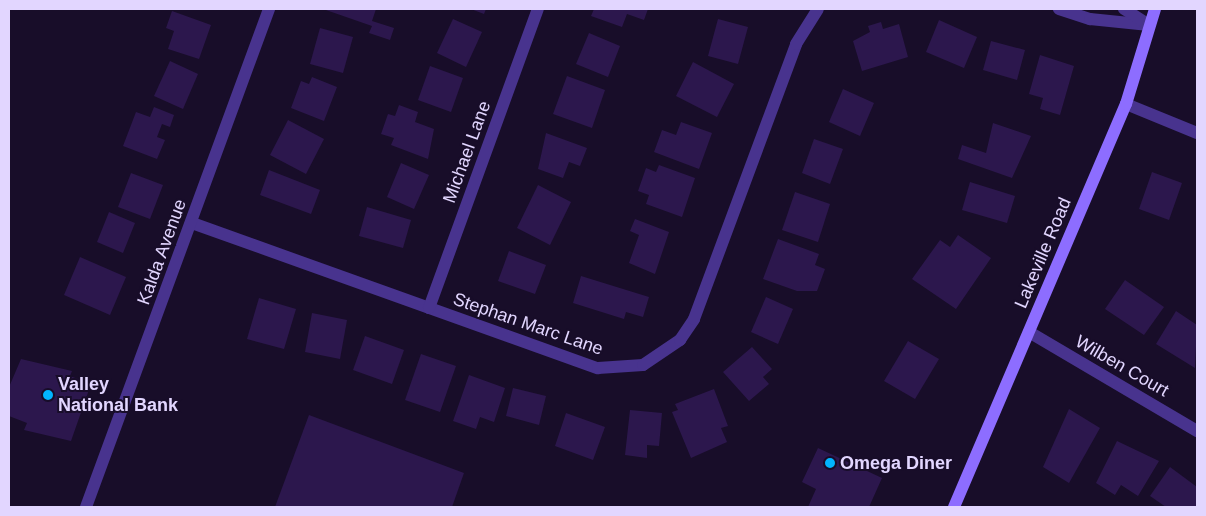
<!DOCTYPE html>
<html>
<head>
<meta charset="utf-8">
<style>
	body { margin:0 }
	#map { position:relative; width:1206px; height:516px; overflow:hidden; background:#180d29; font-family:Helvetica,sans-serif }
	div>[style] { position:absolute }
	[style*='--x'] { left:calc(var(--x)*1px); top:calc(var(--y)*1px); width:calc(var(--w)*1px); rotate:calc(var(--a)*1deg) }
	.building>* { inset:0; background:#2c174d }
	.street>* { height:12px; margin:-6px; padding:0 6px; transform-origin:6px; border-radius:6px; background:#48338e }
	.secondary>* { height:12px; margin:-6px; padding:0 6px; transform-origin:6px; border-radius:6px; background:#8d6dff }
	.dots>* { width:14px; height:14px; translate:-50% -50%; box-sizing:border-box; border:2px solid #180d29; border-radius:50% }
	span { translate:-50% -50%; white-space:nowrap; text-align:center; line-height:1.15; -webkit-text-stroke:4px #180d29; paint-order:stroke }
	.street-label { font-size:18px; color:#e2d6ff }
	.poi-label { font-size:18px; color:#e2d6ff; font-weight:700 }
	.left { translate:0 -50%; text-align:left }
	.frame { position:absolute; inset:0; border:10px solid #e2d6ff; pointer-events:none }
</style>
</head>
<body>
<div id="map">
	<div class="building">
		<i style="clip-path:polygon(323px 9px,376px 9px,372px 21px,394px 28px,390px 40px,369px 33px,372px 26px)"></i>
		<i style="clip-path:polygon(471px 9px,486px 9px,484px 14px)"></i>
		<i style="clip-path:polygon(594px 9px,648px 9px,644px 20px,627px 14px,622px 27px,591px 16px)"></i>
		<i style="clip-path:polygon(172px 11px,211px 25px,199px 59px,168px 49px,174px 31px,166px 28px)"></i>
		<i style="clip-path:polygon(453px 19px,482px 32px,466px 67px,437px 53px)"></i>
		<i style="clip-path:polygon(718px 19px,748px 27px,738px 64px,708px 56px)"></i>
		<i style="clip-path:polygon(939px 20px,977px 37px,964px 68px,926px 52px)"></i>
		<i style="clip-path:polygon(881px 22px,883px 29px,899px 24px,908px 57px,862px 71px,853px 41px,870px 32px,868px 26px)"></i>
		<i style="clip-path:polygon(320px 28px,353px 37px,343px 73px,310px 64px)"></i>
		<i style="clip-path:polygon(589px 33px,620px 46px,608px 77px,576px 64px)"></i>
		<i style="clip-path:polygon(991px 41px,1025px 50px,1017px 80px,983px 70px)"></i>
		<i style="clip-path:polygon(1040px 55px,1074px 66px,1060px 115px,1040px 109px,1043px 98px,1029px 94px)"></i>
		<i style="clip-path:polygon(170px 61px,198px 74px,183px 109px,154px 96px)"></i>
		<i style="clip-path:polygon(693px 62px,734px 84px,717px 117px,676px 96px)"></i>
		<i style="clip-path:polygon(430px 66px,463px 78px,451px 112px,418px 100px)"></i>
		<i style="clip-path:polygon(567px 76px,605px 90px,592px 128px,553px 114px)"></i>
		<i style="clip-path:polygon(312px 77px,337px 87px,324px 121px,291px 108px,301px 81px,309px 84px)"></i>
		<i style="clip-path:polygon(843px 89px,874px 103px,860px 136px,829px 122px)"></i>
		<i style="clip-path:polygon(399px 105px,418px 112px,415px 122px,434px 129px,428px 159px,391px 145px,394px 138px,381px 134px,388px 114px,395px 116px)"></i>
		<i style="clip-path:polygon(154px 107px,174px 115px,170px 127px,162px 124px,157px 137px,165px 140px,157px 159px,123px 146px,136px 112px,150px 117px)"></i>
		<i style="clip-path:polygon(288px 120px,324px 139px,306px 174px,270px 155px)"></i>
		<i style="clip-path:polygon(681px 122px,712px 133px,699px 169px,654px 152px,662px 130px,676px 135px)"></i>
		<i style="clip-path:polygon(993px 123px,1031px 136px,1012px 178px,958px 159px,962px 145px,986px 153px)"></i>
		<i style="clip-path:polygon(546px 133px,587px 148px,580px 166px,569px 162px,563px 178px,538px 169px)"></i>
		<i style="clip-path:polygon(814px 139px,843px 149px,830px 184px,802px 173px)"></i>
		<i style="clip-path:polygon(401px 163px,429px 175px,414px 209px,387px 197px)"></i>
		<i style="clip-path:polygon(659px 165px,695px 178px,682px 217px,646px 204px,649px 195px,638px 191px,646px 168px,656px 172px)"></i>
		<i style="clip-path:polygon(269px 170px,320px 190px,311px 214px,260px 195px)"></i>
		<i style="clip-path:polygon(1152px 172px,1182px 183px,1169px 220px,1139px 209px)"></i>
		<i style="clip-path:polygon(131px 173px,163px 185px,150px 219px,118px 207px)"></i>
		<i style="clip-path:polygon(970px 182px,1015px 196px,1007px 223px,962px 210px)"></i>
		<i style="clip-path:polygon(538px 185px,571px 202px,550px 245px,517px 228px)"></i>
		<i style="clip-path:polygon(795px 192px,830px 204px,818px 242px,782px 230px)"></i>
		<i style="clip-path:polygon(367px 207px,411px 220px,403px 248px,359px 236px)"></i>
		<i style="clip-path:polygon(109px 212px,135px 223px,123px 253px,97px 242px)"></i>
		<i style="clip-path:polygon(635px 219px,669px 232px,655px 274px,629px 263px,639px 235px,630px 231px)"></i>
		<i style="clip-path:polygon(958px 235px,991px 258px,956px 309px,912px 279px,940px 240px,950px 247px)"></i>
		<i style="clip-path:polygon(778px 239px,819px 254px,815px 265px,825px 269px,817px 291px,797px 291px,763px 279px)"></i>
		<i style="clip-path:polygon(509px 251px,546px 265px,535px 294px,498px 281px)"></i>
		<i style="clip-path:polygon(80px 257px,126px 277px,110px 315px,64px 295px)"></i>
		<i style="clip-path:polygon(581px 276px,649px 297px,643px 317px,626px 312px,624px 319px,573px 303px)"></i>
		<i style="clip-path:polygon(1125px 280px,1164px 307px,1144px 335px,1105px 309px)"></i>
		<i style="clip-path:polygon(766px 297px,793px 309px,778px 344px,751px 332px)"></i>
		<i style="clip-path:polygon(259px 298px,296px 309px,284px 349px,247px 339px)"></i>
		<i style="clip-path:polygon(1176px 311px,1197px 325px,1195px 368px,1156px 344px)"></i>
		<i style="clip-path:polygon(312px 313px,347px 320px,340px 359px,305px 352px)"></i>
		<i style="clip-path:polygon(365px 336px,404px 350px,392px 384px,353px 370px)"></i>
		<i style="clip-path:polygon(908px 341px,939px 359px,915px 399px,884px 381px)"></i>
		<i style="clip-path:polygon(752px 347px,772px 369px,763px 377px,769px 384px,749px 401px,723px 372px)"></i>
		<i style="clip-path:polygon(421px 354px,456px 366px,440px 412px,405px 400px)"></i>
		<i style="clip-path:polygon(21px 359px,72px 371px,70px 376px,91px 384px,71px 441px,24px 430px,27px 423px,9px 416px,9px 387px)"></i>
		<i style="clip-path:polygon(469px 375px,505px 388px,494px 422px,480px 417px,476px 429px,453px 421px)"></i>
		<i style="clip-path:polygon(513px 388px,546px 396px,539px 425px,506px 416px)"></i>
		<i style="clip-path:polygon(714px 389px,728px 426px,721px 428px,727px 442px,691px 458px,672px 412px,678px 410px,675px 404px)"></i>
		<i style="clip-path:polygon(1069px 409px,1100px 428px,1069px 483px,1043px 467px)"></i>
		<i style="clip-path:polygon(630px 410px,662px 413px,659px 446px,647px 445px,647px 458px,625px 455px)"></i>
		<i style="clip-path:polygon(566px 413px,605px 427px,593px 460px,555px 446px)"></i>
		<i style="clip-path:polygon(309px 415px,464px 473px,452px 507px,275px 507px)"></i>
		<i style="clip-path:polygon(1117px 441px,1159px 461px,1138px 496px,1121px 485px,1115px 495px,1096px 483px)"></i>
		<i style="clip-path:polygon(818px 448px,882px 478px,869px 507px,808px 507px,816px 489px,802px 482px)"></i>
		<i style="clip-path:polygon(1170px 467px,1197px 487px,1197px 507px,1166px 507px,1150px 496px)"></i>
	</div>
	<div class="street">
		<i style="--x:1059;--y:9;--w:33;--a:18"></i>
		<i style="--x:1090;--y:19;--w:59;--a:5.8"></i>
		<i style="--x:1149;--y:25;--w:30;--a:-147"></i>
		<i style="--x:1126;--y:104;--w:77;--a:22.2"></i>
		<i style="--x:192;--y:223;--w:431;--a:19.7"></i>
		<i style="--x:598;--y:368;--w:45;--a:-3.8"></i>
		<i style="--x:643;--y:365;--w:45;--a:-34"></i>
		<i style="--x:680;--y:340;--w:25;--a:-56"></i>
		<i style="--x:694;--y:319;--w:293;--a:-69.6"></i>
		<i style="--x:796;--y:44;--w:41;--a:-57.8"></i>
		<i style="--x:429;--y:308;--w:318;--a:-70"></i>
		<i style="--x:1029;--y:332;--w:195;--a:30.5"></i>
		<i style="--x:86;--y:507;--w:531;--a:-69.82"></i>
	</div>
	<div class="secondary">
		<i style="--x:954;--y:507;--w:438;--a:-66.9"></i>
		<i style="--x:1126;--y:104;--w:99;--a:-73"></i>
	</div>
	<div class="dots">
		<i style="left:48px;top:395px;background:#02b4ff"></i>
		<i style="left:830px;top:463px;background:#02b4ff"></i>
	</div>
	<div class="street-label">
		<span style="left:467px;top:152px;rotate:-70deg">Michael Lane</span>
		<span style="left:162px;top:252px;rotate:-70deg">Kalda Avenue</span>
		<span style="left:1043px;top:253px;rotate:-67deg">Lakeville Road</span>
		<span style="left:528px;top:324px;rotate:19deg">Stephan Marc Lane</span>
		<span style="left:1122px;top:366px;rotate:30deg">Wilben Court</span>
	</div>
	<div class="poi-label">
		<span class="left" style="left:58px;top:395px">Valley<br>National Bank</span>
		<span class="left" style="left:840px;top:463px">Omega Diner</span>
	</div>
	<div class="frame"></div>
</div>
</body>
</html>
